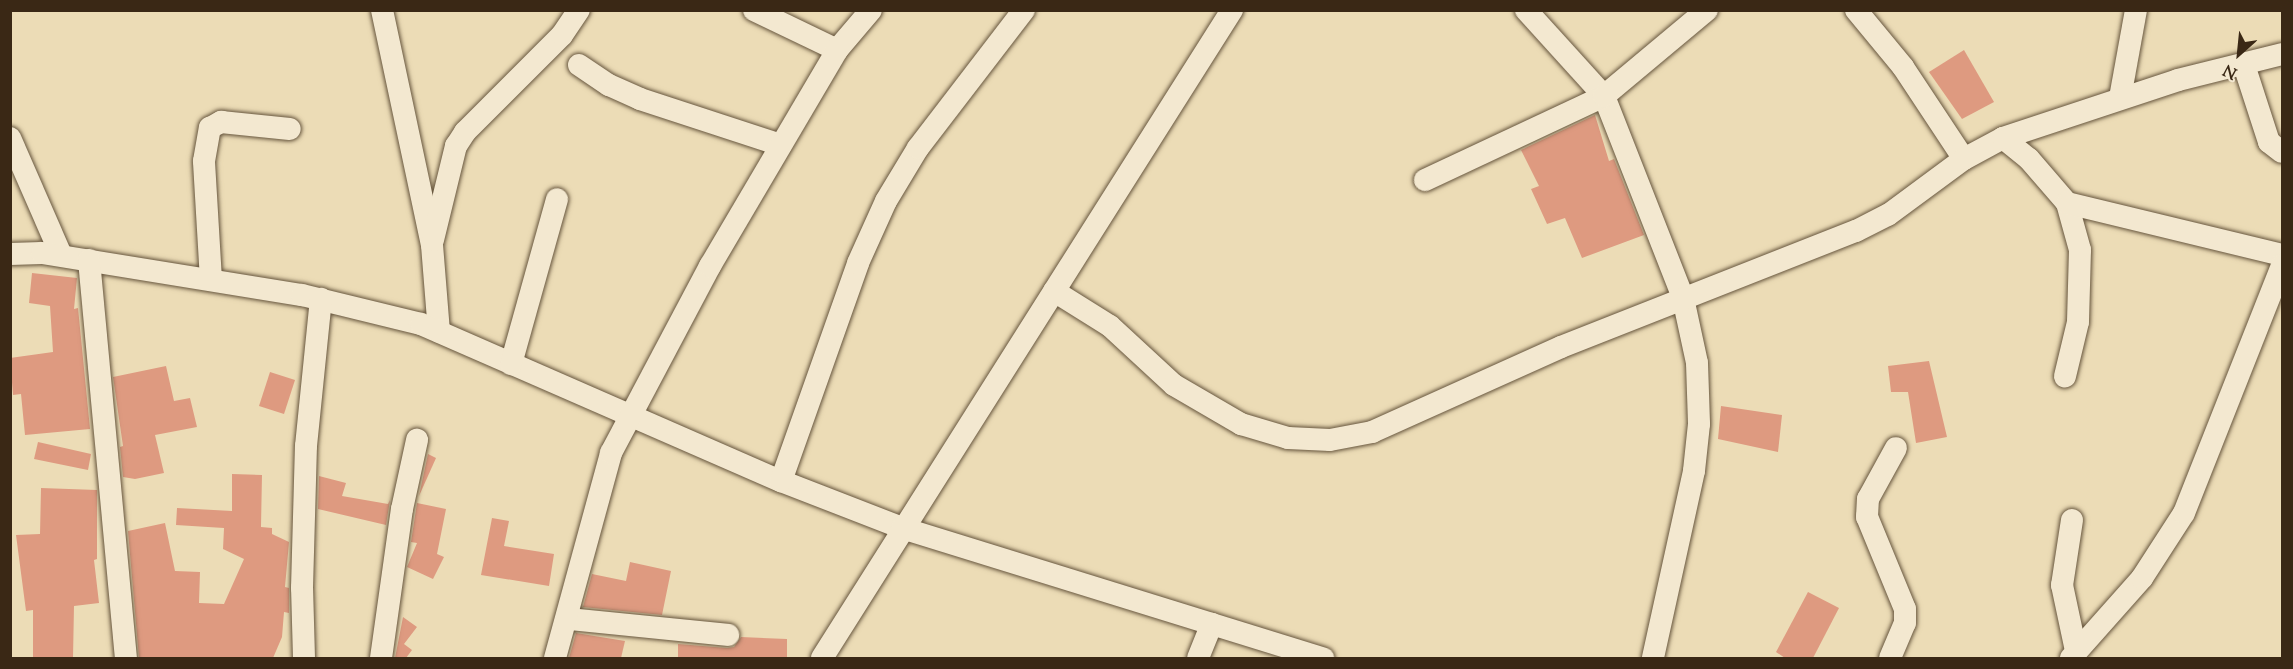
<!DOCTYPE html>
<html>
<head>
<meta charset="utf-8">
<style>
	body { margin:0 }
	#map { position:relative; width:2293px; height:669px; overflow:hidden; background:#ecdcb6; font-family:"Sorts Mill Goudy",serif }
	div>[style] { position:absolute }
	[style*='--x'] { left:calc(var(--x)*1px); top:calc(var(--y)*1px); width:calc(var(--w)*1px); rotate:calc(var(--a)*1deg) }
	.building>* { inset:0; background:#de9a80 }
	.roads { filter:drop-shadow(0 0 2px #66553d) drop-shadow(0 0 2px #66553d) }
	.minor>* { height:22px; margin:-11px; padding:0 11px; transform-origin:11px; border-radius:11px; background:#f3e8d0 }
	span { translate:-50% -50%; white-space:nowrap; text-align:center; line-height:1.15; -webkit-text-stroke:4.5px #f3e8d0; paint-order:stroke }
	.frame { position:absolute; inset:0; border:12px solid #3a2815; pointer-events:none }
	.north { position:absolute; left:2209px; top:24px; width:60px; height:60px; -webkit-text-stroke:4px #f3e8d0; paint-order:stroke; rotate:207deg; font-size:16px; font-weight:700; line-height:24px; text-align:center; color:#3a2815 }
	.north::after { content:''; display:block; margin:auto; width:21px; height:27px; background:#3a2815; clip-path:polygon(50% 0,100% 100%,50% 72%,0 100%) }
</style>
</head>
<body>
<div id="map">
	<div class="building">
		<i style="clip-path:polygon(1964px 50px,1994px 102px,1962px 119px,1929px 72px)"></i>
		<i style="clip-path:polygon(1595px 115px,1609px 161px,1614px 159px,1644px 235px,1582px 258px,1565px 218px,1547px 224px,1531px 189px,1539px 186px,1521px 150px)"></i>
		<i style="clip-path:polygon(32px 273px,77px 278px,74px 309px,78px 308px,90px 429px,25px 435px,21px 394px,13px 395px,10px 358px,53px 352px,50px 306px,29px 303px)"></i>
		<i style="clip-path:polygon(1929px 361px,1947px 437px,1916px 443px,1908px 392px,1891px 392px,1888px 366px)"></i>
		<i style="clip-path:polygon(166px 366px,174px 401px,190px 398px,197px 427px,155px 435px,164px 473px,135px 479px,123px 477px,120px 447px,123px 446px,113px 377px)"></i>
		<i style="clip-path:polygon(270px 372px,295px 380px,284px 414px,259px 406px)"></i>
		<i style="clip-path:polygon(1721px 406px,1782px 415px,1778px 452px,1718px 439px)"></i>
		<i style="clip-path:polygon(38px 442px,91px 454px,88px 470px,34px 459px)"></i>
		<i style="clip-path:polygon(428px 454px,436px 458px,419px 496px)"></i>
		<i style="clip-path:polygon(232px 474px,262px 475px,261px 527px,272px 528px,272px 534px,289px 542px,285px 587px,289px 588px,289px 613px,284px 612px,282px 637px,273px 658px,139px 658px,128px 531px,165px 523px,175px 571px,200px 572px,199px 603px,224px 604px,244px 559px,223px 549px,224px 528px,176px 525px,177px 508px,232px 511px)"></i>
		<i style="clip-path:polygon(319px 476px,346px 483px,342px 496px,388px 504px,390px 500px,386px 525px,318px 509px)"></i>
		<i style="clip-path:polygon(41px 488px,97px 490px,97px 559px,94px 560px,99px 603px,74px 606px,73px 658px,33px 658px,33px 610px,26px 611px,16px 535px,40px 534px)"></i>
		<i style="clip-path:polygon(417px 503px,446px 509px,437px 554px,444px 557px,433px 579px,407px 567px,417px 543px,411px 542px)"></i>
		<i style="clip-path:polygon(492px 518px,509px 521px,504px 546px,554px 554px,549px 586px,481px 575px)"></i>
		<i style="clip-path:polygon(630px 562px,671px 571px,662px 615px,583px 607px,592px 574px,626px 581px)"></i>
		<i style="clip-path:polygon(1808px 592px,1839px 608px,1813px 658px,1785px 658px,1776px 652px)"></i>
		<i style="clip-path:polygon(403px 617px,417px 627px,404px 644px,412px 650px,406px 658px,395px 658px)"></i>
		<i style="clip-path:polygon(576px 633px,625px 641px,621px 658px,569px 658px)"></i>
		<i style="clip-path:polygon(741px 637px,787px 639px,787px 658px,678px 658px,678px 644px,727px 648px,734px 647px)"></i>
	</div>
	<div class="roads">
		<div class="minor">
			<i style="--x:382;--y:10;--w:240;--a:78"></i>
			<i style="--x:432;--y:245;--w:87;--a:85.4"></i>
			<i style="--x:754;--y:10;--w:92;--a:25.7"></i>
			<i style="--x:1526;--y:10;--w:116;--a:47.8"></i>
			<i style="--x:1604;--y:96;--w:217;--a:68.6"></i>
			<i style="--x:1683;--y:298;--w:66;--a:77.8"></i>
			<i style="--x:1697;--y:363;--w:61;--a:88.1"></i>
			<i style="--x:1699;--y:424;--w:47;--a:96.1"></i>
			<i style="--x:1694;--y:471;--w:191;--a:102.4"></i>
			<i style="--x:1856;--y:10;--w:74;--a:50.5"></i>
			<i style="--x:1903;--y:67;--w:110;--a:56.5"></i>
			<i style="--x:579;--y:65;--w:36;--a:34"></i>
			<i style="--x:609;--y:85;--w:34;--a:24"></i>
			<i style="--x:640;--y:99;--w:148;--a:18.1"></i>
			<i style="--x:2244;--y:65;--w:81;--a:72"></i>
			<i style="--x:2269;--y:142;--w:16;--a:38"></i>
			<i style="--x:2120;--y:98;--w:89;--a:-79.7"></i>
			<i style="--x:10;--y:138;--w:128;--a:66.4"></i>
			<i style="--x:2003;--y:138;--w:33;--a:39"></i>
			<i style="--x:2029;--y:159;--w:58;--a:49.2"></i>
			<i style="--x:2067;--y:203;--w:49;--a:74.5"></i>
			<i style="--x:2080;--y:250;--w:72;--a:91.6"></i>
			<i style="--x:2078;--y:322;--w:56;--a:103.5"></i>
			<i style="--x:1425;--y:180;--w:198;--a:-25.1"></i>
			<i style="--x:1604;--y:96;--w:134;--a:-39.9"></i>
			<i style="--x:2067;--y:203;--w:221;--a:13.6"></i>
			<i style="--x:433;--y:240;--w:97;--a:-76.3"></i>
			<i style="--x:456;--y:146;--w:17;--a:-57"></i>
			<i style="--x:465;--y:132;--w:137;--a:-45"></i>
			<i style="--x:562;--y:35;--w:30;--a:-56"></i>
			<i style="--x:10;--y:254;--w:32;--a:-2"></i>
			<i style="--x:42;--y:253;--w:263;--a:9.2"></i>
			<i style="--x:302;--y:295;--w:122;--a:13.7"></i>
			<i style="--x:421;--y:324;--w:393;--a:23.6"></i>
			<i style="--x:781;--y:481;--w:130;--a:21.2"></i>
			<i style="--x:902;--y:528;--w:441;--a:17.2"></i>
			<i style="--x:89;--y:260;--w:400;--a:84.7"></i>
			<i style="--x:211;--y:280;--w:119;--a:-93.4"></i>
			<i style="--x:204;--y:161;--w:34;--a:-80"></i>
			<i style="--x:210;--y:128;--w:13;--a:-29"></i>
			<i style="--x:221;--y:122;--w:69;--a:5.8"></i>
			<i style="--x:1054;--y:291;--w:66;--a:32"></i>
			<i style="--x:1110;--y:326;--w:87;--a:42.7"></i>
			<i style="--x:1174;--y:385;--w:78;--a:30.2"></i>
			<i style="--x:1241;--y:424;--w:49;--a:16.6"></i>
			<i style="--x:1288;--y:438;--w:42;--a:2.7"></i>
			<i style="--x:1330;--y:440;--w:43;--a:-10.8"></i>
			<i style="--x:1372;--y:432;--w:207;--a:-24.2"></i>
			<i style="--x:1561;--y:347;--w:317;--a:-21.5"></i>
			<i style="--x:1856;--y:231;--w:36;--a:-27"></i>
			<i style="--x:1888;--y:215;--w:94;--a:-36.4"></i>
			<i style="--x:1964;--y:159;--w:44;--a:-28.3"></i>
			<i style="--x:2003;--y:138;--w:184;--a:-18.3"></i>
			<i style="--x:2178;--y:80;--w:107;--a:-14"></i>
			<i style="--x:511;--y:364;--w:171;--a:-74.4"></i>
			<i style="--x:781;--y:481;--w:231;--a:-70.5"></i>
			<i style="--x:858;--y:263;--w:68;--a:-65.7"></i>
			<i style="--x:886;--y:201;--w:62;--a:-58.9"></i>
			<i style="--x:918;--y:148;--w:174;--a:-52.5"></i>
			<i style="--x:2072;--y:520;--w:66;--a:98.7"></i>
			<i style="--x:2062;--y:585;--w:67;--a:78"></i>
			<i style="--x:569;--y:619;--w:160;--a:5.7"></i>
			<i style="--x:304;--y:658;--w:70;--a:-91.6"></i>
			<i style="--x:302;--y:588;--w:142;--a:-88.4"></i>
			<i style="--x:306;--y:446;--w:148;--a:-84.2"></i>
			<i style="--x:381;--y:658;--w:150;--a:-82"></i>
			<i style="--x:402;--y:509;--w:71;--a:-77.7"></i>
			<i style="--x:555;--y:658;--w:213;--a:-74.7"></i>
			<i style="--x:611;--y:453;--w:212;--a:-62.1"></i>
			<i style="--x:710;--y:266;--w:251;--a:-59.5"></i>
			<i style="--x:837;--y:50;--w:52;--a:-49.6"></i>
			<i style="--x:822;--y:658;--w:767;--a:-57.68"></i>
			<i style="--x:1198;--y:658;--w:37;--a:-68"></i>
			<i style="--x:1890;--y:658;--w:38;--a:-67"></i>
			<i style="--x:1905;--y:623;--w:14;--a:-90"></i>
			<i style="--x:1905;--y:609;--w:100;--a:-112.4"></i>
			<i style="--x:1867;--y:517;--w:18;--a:-87"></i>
			<i style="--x:1868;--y:499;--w:58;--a:-61.2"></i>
			<i style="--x:2071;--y:658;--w:107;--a:-48.4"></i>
			<i style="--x:2142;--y:578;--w:77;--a:-57.1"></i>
			<i style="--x:2184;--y:513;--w:267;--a:-68.4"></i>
		</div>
	</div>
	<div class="frame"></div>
	<div class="north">N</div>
</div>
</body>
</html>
